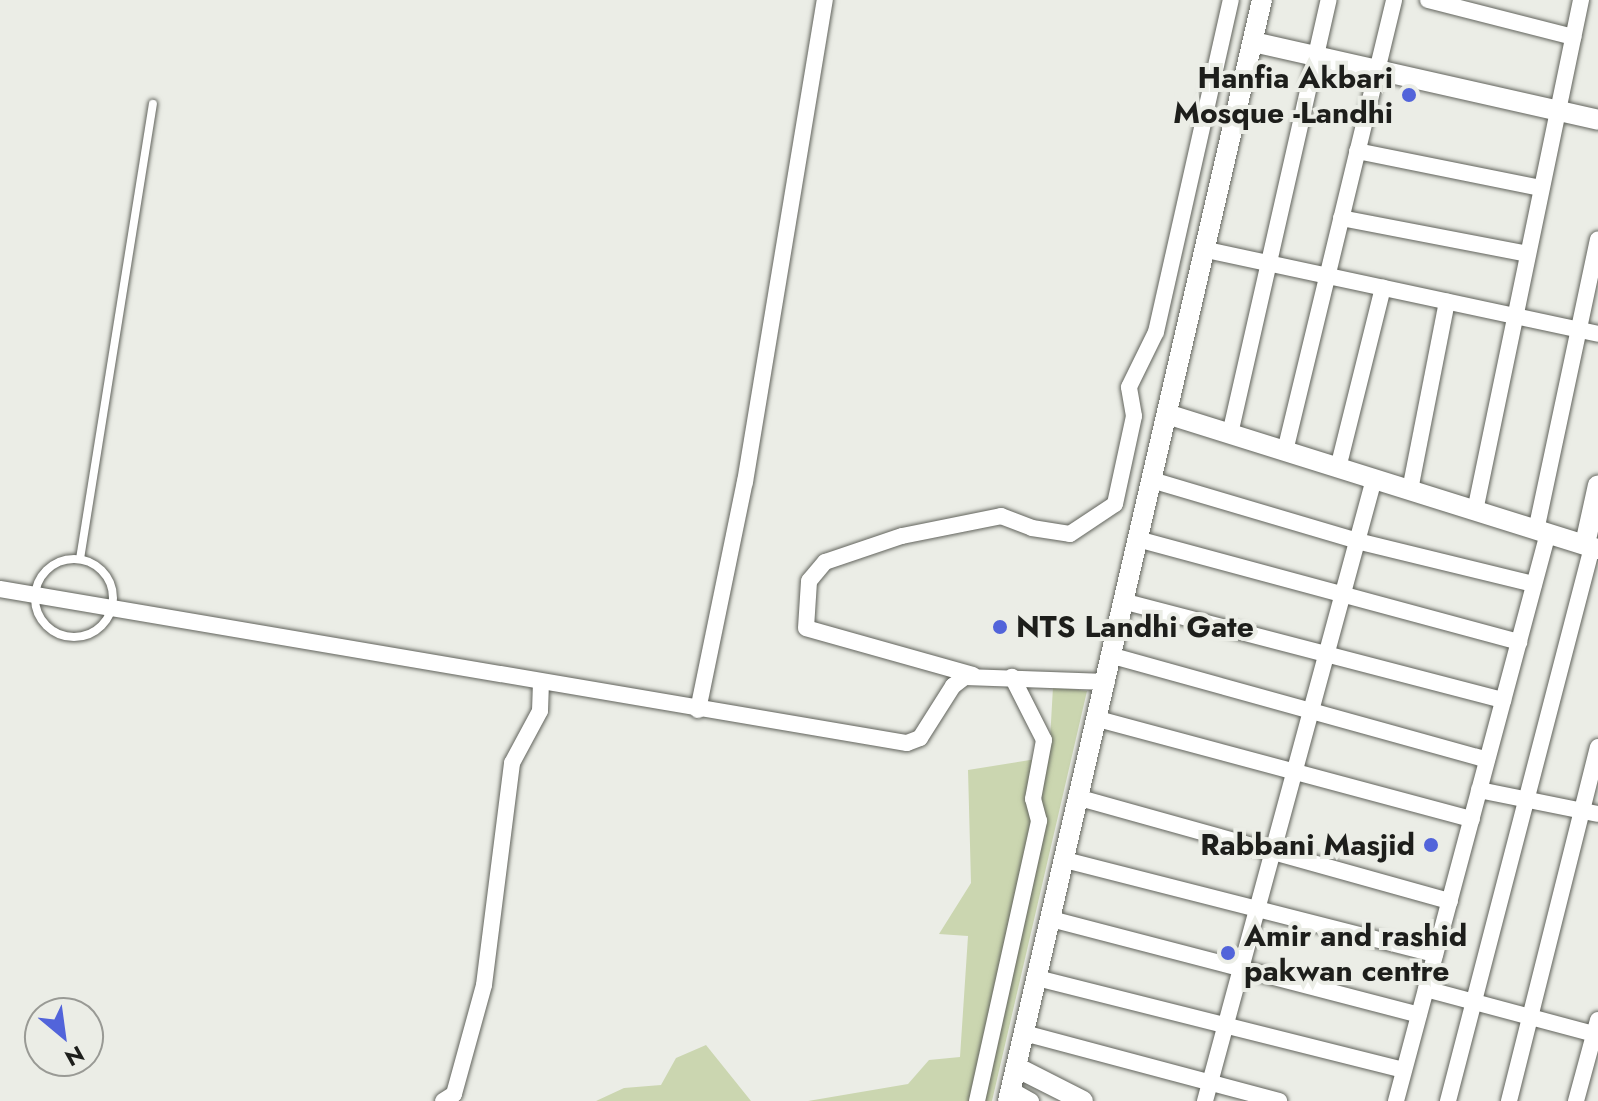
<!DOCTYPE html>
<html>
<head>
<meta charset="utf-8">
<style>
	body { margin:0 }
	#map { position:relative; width:1598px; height:1101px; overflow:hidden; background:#ebede6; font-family:Jost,sans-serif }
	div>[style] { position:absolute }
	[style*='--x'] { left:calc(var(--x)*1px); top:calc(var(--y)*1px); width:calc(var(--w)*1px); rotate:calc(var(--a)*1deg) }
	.green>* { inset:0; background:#cbd6b0 }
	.roads { filter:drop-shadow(0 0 2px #61635c) drop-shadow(0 0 2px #61635c) }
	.service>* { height:8px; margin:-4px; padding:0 4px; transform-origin:4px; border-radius:4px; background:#fff }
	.service>.ring { margin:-4px; padding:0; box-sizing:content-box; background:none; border:8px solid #fff; border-radius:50% }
	.minor>* { height:16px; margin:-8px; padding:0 8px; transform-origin:8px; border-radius:8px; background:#fff }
	.tertiary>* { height:20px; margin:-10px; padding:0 10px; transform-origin:10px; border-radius:10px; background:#fff }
	.dots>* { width:22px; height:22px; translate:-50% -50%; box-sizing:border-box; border:4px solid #ebede6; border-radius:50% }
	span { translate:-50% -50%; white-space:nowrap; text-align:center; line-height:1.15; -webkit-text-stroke:8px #ebede6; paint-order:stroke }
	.poi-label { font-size:30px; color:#1d1e1b; font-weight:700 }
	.right { translate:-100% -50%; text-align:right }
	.left { translate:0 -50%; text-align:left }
	.north { position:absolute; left:24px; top:997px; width:80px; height:80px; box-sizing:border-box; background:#ebede6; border:2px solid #999a95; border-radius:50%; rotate:151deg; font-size:22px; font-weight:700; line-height:32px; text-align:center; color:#1d1e1b }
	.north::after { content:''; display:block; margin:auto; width:28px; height:36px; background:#5264da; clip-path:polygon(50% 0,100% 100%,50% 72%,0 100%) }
</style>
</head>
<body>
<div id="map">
	<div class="green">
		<i style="clip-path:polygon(1053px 687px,1087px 691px,992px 1101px,808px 1101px,908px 1084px,929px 1060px,960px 1057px,968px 936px,939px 934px,971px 883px,968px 770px,1049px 757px)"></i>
		<i style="clip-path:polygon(706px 1045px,751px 1101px,596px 1101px,624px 1088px,661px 1085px,676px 1058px)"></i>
	</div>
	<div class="roads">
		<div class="service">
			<i class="ring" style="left:35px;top:559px;width:70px;height:70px"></i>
			<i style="--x:80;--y:559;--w:461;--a:-80.9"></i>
		</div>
		<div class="minor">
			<i style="--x:1428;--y:0;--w:150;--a:14.3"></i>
			<i style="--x:1357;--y:151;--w:188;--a:11.4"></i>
			<i style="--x:1341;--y:218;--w:190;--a:10.9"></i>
			<i style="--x:1207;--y:250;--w:400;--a:12.1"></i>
			<i style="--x:1230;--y:434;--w:445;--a:-77.2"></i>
			<i style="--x:1285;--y:451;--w:464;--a:-76.4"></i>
			<i style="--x:1338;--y:468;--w:186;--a:-76"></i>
			<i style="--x:1155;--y:481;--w:211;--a:16.5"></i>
			<i style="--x:1357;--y:541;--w:182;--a:13.7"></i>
			<i style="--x:1410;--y:490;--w:192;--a:-78.9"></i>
			<i style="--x:1475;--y:511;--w:522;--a:-78.28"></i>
			<i style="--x:1537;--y:526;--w:293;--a:-78"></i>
			<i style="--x:1141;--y:540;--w:392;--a:15.1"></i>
			<i style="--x:0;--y:589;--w:920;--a:9.64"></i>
			<i style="--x:907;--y:743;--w:14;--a:-21"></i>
			<i style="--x:920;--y:738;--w:62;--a:-57.6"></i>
			<i style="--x:953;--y:686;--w:15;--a:-37"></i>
			<i style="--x:965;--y:677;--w:142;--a:2"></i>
			<i style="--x:1126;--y:602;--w:390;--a:14.6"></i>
			<i style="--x:1113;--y:656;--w:388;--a:15.5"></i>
			<i style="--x:973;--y:675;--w:173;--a:-164.3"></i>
			<i style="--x:806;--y:628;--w:47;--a:-86.3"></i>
			<i style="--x:809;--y:581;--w:25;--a:-50"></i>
			<i style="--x:825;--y:562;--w:81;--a:-18.7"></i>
			<i style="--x:902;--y:536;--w:101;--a:-11.4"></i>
			<i style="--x:1001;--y:516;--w:33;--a:21"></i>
			<i style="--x:1032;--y:528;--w:38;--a:9"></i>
			<i style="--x:1070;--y:534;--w:54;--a:-33.7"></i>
			<i style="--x:1115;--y:504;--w:90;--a:-77.8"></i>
			<i style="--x:1134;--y:416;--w:29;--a:-100"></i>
			<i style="--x:1129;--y:387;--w:61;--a:-63.9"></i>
			<i style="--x:1156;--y:332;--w:340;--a:-77.3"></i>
			<i style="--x:698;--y:710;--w:233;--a:-78.4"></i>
			<i style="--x:745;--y:482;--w:489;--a:-80.6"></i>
			<i style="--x:1098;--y:719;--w:387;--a:15"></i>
			<i style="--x:1479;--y:790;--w:121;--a:11.4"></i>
			<i style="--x:1080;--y:798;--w:384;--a:15.6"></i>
			<i style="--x:1065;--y:860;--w:382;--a:14.3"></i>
			<i style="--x:1051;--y:919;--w:380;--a:14.6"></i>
			<i style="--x:1037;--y:978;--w:378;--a:14.1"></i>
			<i style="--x:1426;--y:989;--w:178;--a:15"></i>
			<i style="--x:1024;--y:1033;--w:264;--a:14.9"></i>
			<i style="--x:1011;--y:1090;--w:23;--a:29"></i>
			<i style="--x:443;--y:1101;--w:13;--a:-32"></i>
			<i style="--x:454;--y:1094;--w:113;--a:-74.6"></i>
			<i style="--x:484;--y:985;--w:224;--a:-82.8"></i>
			<i style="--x:512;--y:763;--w:59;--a:-61.7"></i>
			<i style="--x:540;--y:711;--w:26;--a:-88"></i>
			<i style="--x:977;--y:1101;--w:287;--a:-77.5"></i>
			<i style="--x:1039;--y:821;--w:23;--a:-105"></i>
			<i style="--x:1033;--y:799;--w:60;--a:-79.4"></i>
			<i style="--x:1044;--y:740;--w:71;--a:-116.9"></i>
			<i style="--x:1205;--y:1101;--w:645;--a:-74.8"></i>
			<i style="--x:1396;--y:1101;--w:588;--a:-75.02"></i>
			<i style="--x:1448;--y:1101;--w:572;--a:-75.43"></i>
			<i style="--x:1509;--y:1101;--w:365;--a:-75.9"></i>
			<i style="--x:1576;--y:1101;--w:84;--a:-74.8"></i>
		</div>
		<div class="tertiary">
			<i style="--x:1253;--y:42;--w:354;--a:12.7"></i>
			<i style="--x:1170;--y:415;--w:448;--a:17.4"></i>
			<i style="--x:1585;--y:544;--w:60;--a:-77.6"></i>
			<i style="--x:1016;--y:1067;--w:75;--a:26.9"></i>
			<i style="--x:1008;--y:1101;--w:1130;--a:-77.01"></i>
		</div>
	</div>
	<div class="dots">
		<i style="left:1409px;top:95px;background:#5264da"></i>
		<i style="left:1000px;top:627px;background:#5264da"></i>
		<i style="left:1431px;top:845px;background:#5264da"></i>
		<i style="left:1228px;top:953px;background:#5264da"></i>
	</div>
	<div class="poi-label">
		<span class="right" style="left:1393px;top:95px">Hanfia Akbari<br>Mosque -Landhi</span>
		<span class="left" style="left:1016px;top:627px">NTS Landhi Gate</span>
		<span class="right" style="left:1415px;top:845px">Rabbani Masjid</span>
		<span class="left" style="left:1244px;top:953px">Amir and rashid<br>pakwan centre</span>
	</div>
	<div class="north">N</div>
</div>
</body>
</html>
